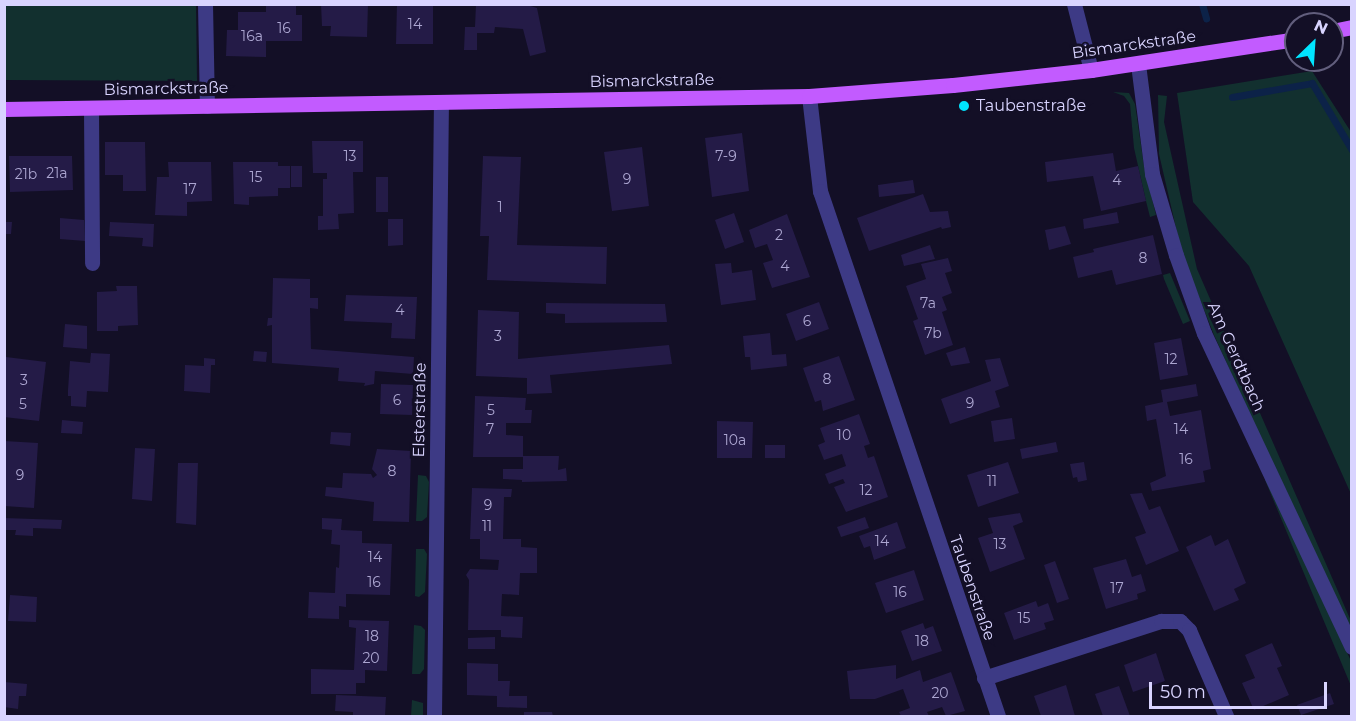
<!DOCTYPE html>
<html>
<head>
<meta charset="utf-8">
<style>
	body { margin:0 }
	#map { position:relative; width:1356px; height:721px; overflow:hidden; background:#130f26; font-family:Montserrat,sans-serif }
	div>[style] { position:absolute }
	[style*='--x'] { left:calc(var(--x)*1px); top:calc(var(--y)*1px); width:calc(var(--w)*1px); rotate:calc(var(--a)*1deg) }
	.green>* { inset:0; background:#12302f }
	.stream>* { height:7px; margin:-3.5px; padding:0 3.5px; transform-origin:3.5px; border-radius:3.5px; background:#0c2248 }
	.building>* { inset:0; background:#241b47 }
	.minor>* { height:15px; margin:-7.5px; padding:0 7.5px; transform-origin:7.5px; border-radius:7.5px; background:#3d3a85 }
	.major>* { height:15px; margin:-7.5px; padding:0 7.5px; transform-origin:7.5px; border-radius:7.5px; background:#c25bff }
	.dots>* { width:16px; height:16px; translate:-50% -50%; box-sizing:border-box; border:3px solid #130f26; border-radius:50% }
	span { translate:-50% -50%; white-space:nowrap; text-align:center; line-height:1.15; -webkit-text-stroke:6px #130f26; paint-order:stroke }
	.number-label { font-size:14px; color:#aca6d1 }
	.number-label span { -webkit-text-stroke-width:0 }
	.street-label { font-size:16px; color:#d9d4ff }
	.poi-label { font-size:16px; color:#d9d4ff }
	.left { translate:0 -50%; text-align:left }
	.frame { position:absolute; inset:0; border:6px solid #d9d4ff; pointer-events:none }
	.north { position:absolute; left:1284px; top:12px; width:60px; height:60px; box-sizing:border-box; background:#130f26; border:2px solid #625e7d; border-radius:50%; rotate:25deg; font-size:16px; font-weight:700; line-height:24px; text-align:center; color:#d9d4ff }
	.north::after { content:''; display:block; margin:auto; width:21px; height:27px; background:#00e5ff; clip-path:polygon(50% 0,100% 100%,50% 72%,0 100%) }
	.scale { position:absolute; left:1149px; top:682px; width:178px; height:27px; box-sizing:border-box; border:3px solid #d9d4ff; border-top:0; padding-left:8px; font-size:18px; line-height:21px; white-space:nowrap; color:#d9d4ff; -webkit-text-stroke:4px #130f26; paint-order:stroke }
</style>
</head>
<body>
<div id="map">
	<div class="green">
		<i style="clip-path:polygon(5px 4px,196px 5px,197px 81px,5px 80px)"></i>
		<i style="clip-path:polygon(1312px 71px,1351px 132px,1351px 494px,1249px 266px,1193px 202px,1177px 93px)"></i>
		<i style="clip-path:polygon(1113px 92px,1129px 93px,1135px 104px,1144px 166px,1156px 215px,1150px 217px,1146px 201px,1134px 148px,1130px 104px,1124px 96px)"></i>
		<i style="clip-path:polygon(1158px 95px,1167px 96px,1164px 122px,1197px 269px,1351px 621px,1351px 638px,1214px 335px,1182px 254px,1159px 154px)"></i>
		<i style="clip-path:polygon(1170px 273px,1190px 321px,1183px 324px,1164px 279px,1163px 275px)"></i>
		<i style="clip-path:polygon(418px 475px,426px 476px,429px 482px,427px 517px,422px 521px,416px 521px)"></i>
		<i style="clip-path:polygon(1265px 480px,1267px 480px,1351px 661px,1351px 686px)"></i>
		<i style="clip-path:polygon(416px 549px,424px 549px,427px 554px,425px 592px,419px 597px,415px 596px)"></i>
		<i style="clip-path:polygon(414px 625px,421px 626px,425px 630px,424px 669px,420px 674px,412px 674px)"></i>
		<i style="clip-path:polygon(412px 700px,423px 703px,423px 716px,411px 716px)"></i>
	</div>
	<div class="stream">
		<i style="--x:1202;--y:4;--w:15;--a:74"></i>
		<i style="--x:1232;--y:97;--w:81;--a:-9.9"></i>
		<i style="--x:1312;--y:83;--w:78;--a:59.2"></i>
	</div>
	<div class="building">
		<i style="clip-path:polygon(266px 4px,296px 4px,296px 15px,302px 15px,302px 41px,266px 41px,266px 57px,226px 56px,227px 30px,238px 30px,238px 12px,266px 12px)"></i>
		<i style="clip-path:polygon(321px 4px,368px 4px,367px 37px,330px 36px,331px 26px,322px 26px)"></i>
		<i style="clip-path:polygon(397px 4px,433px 4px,433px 44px,396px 44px)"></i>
		<i style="clip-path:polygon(476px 4px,524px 4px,537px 8px,546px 52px,530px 56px,523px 29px,495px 27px,494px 33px,477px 33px,477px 50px,464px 50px,465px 27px,475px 27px)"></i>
		<i style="clip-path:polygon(742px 133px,749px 191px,712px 197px,705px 138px)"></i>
		<i style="clip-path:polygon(312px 141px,363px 141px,363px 172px,353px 172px,354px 213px,338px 214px,339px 229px,318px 230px,318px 216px,323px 216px,323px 179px,327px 179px,327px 173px,313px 173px)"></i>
		<i style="clip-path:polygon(105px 142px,145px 142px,146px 191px,123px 191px,123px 175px,105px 175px)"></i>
		<i style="clip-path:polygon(642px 147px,649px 206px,612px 211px,604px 152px)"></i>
		<i style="clip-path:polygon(1113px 153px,1116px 171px,1138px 166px,1146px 201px,1101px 211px,1093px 176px,1047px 182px,1045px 162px)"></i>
		<i style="clip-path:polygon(9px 156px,72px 156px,73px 190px,10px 192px)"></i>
		<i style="clip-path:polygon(483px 156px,521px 157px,517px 245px,607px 247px,606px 284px,487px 280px,489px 236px,480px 236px)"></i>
		<i style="clip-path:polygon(168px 162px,211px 162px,212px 201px,187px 202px,187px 216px,155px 215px,157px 177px,169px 177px)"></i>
		<i style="clip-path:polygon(233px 162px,278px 162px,278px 166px,290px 166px,290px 188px,278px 188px,278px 196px,249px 197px,249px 205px,234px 204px)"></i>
		<i style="clip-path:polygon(291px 166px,302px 166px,302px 187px,291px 187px)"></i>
		<i style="clip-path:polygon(376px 177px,388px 177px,388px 212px,376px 212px)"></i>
		<i style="clip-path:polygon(913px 180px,915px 193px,879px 197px,878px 185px)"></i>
		<i style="clip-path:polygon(923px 194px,930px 212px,948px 211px,951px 227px,942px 229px,941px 227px,869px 251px,857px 218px)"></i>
		<i style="clip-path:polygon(1117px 212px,1119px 223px,1084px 229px,1083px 219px)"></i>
		<i style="clip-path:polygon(734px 213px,744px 242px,725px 249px,715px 220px)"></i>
		<i style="clip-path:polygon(787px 214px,810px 277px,772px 288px,763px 263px,773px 260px,767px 244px,755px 248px,749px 230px)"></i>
		<i style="clip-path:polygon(60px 218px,84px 220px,85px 241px,60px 239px)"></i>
		<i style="clip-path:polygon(388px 219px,403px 219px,403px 245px,388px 246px)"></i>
		<i style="clip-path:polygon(4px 222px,12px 222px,11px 234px,4px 234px)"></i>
		<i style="clip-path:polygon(110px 222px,154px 224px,153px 247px,142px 246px,143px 238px,109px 236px)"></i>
		<i style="clip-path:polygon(1065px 226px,1071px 244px,1049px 250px,1045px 230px)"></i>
		<i style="clip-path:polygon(1153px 235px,1162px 274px,1116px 285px,1112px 270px,1078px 278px,1073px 257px,1094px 252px,1093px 249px)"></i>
		<i style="clip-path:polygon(930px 245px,935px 259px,904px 266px,901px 255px)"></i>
		<i style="clip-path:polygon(948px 258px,952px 271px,945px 273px,952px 293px,942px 297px,947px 310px,942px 312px,953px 345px,925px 355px,913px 321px,918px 319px,906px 286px,926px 279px,921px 264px)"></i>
		<i style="clip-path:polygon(731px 263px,732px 273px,752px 270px,756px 300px,721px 305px,715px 264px)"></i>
		<i style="clip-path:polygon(273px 278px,310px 279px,310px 298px,318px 298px,318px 309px,310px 308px,311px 349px,414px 357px,413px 374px,375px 371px,374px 384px,364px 386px,365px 383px,338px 381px,339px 368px,272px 363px,272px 325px,267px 326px,268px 318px,272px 318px)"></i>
		<i style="clip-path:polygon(116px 286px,137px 286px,138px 325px,118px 326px,118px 331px,97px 331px,97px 292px,117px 291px)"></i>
		<i style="clip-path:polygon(346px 295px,417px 297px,415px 339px,391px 338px,392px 323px,344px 321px)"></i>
		<i style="clip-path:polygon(819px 302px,829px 329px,796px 341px,786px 314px)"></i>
		<i style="clip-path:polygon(546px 303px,665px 304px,667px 322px,565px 323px,565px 314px,546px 313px)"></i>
		<i style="clip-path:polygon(478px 310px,519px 312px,518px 359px,669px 345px,672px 364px,550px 375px,552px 393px,527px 394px,527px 378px,476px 376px)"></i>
		<i style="clip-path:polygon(65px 324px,87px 326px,87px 349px,63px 347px)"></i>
		<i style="clip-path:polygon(770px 333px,772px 355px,786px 354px,787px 366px,751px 370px,750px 357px,745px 357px,743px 336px)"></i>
		<i style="clip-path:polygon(1181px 338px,1188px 375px,1160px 380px,1154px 343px)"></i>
		<i style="clip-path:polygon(965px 347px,970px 363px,951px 366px,946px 353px)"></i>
		<i style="clip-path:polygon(254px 351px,267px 352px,266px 362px,253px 361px)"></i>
		<i style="clip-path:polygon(91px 353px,110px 354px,108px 392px,87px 391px,86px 407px,71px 406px,71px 396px,68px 396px,68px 390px,70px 361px,90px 363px)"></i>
		<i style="clip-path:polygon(839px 356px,855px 400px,823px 411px,821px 400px,815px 402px,803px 368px)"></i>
		<i style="clip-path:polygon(6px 357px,46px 362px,39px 421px,4px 417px)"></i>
		<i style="clip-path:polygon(204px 358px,215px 359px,215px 365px,211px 365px,210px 393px,184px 391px,185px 365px,204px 366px)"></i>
		<i style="clip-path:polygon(1000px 358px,1009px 386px,995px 391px,1000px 407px,950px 424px,941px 399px,991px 381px,985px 360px)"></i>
		<i style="clip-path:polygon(381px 384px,413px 385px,412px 415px,380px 414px)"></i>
		<i style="clip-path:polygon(1196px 384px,1198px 396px,1167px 402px,1170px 416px,1201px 410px,1211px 469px,1203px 471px,1205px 482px,1152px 491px,1150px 483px,1166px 476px,1156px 419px,1147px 421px,1145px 406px,1163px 402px,1161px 390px)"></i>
		<i style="clip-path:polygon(475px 396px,526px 398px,525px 410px,532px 410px,531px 423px,506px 423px,506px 435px,523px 436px,523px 457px,473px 457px)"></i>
		<i style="clip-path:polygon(859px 414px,870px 444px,864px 446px,868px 458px,874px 456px,888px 497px,846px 512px,834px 487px,845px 483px,843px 479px,829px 484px,825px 474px,846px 466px,842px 454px,824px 460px,818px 445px,825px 442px,820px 428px)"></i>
		<i style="clip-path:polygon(1012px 418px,1015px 439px,994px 442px,991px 421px)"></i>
		<i style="clip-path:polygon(62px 420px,83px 422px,82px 434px,61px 433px)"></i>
		<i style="clip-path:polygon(717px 421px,753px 422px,752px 458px,717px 458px)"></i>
		<i style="clip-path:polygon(331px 432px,351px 433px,350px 446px,330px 444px)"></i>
		<i style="clip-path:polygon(4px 441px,38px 443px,34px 508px,4px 506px)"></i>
		<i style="clip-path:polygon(1056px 442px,1058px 452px,1022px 459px,1020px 449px)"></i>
		<i style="clip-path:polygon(765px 445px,785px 445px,785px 458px,765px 458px)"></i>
		<i style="clip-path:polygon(135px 448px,155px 449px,152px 501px,132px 499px)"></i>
		<i style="clip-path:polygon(377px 449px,411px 451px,409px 522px,373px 521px,374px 502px,325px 496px,326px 487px,342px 488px,343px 473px,371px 474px,373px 478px,377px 475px,372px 469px)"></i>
		<i style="clip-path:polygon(523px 456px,559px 456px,558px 470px,566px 468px,567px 481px,522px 482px,522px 480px,503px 479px,503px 469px,523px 469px)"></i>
		<i style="clip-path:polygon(1008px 462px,1019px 493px,978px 507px,967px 475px)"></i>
		<i style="clip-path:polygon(1084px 462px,1087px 480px,1078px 482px,1077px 477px,1073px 478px,1070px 464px)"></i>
		<i style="clip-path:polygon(178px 463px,198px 463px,196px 525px,176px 523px)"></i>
		<i style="clip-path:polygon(472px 488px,512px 489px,511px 497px,504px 497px,503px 539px,521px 539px,521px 547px,537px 548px,537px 573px,520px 573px,519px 595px,502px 594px,501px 616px,523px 617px,522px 638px,501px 637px,501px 630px,468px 630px,469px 580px,466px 575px,470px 569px,498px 570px,499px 560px,480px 559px,480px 539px,470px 539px)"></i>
		<i style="clip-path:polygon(1142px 493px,1149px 510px,1160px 506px,1179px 551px,1146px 565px,1135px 537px,1146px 533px,1130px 494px)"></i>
		<i style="clip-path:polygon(1020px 513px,1023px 522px,1013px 526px,1025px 559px,990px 572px,978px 538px,993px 533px,988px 518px)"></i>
		<i style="clip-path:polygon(865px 517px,869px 528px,841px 537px,837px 527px)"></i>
		<i style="clip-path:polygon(4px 518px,62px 520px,61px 529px,33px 528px,33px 536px,15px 535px,16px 530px,4px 530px)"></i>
		<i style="clip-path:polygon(322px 518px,342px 519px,341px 530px,362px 531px,362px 543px,392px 544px,390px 595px,346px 594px,346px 607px,339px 606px,339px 619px,308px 618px,309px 592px,335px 593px,336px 567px,339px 568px,340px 545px,331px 544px,332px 530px,322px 529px)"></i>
		<i style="clip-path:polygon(897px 522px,906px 548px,874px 560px,870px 546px,864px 548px,859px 536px)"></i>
		<i style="clip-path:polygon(1211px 535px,1215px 546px,1228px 539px,1246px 583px,1234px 589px,1239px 600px,1214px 611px,1186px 547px)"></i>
		<i style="clip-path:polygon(1126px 559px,1132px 577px,1141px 574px,1146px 591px,1137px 594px,1138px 599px,1106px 609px,1093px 568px)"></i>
		<i style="clip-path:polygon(1055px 561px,1069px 599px,1057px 603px,1044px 565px)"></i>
		<i style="clip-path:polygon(914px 570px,924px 600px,886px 613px,875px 583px)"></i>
		<i style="clip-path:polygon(10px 595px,37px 597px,36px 622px,8px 621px)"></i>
		<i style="clip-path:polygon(1036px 601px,1038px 607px,1048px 603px,1054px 620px,1044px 623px,1046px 629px,1014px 640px,1004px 613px)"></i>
		<i style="clip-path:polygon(349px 620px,389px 621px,387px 671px,365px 670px,365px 683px,356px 683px,356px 694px,311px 694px,311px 669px,354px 670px,356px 628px,349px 627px)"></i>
		<i style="clip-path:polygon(923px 623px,925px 629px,933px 626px,942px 651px,912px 661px,901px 631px)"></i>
		<i style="clip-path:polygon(495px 637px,495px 649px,468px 649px,468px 638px)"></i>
		<i style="clip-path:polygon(1272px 643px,1282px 666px,1277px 668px,1289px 695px,1254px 710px,1242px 683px,1255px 678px,1245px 655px)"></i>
		<i style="clip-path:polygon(1156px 653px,1165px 681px,1133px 692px,1124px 665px)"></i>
		<i style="clip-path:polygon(467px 663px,498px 664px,498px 681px,510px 681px,509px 696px,527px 696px,527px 708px,497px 707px,497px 696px,467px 695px)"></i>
		<i style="clip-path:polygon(896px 665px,896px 679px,920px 670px,923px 682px,951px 672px,965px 711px,946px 716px,942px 707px,927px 712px,929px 716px,901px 716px,899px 712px,910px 708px,903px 689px,875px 699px,850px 699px,847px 671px)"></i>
		<i style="clip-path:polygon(4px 682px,27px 684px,26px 696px,19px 696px,18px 709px,4px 707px)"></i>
		<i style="clip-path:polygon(1066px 685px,1075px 716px,1041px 716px,1034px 696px)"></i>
		<i style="clip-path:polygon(1119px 686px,1130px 716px,1103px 716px,1095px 694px)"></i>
		<i style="clip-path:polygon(1330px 693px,1334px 704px,1301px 715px,1297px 705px)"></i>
		<i style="clip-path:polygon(336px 695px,386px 697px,385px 716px,353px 716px,353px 712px,335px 711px)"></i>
		<i style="clip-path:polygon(524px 712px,552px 712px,553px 716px,524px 716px)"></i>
	</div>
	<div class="minor">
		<i style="--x:205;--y:4;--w:102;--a:88.9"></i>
		<i style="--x:1074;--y:4;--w:68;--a:75.6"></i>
		<i style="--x:1138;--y:64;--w:111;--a:82.7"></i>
		<i style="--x:1152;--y:174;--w:84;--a:73.5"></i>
		<i style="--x:1176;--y:255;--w:83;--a:70.3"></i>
		<i style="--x:1204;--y:333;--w:347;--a:64.8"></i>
		<i style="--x:809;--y:96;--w:96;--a:83.4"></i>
		<i style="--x:820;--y:191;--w:554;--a:71.27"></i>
		<i style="--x:91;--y:108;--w:155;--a:89.6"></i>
		<i style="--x:984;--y:678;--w:186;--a:-17.9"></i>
		<i style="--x:1161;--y:621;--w:19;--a:0"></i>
		<i style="--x:1180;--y:621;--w:13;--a:45"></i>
		<i style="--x:1189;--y:630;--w:94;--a:66.7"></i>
		<i style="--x:434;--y:716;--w:613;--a:-89.35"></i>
	</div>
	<div class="major">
		<i style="--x:1332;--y:31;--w:20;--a:-11"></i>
		<i style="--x:4;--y:109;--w:805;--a:-0.93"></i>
		<i style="--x:809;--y:96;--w:144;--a:-4.4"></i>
		<i style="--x:953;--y:85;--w:139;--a:-6.2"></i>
		<i style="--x:1091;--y:70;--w:207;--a:-8.6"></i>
	</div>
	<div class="dots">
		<i style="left:964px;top:106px;background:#00e5ff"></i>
	</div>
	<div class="number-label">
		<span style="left:415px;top:24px">14</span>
		<span style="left:284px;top:28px">16</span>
		<span style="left:252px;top:36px">16a</span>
		<span style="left:350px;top:156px">13</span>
		<span style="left:726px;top:156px">7-9</span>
		<span style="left:57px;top:173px">21a</span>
		<span style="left:26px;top:174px">21b</span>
		<span style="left:256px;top:177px">15</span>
		<span style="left:627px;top:179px">9</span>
		<span style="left:1117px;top:180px">4</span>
		<span style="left:190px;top:189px">17</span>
		<span style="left:500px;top:207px">1</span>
		<span style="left:779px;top:235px">2</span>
		<span style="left:1143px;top:258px">8</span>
		<span style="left:785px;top:266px">4</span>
		<span style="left:928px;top:303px">7a</span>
		<span style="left:400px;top:310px">4</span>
		<span style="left:807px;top:321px">6</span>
		<span style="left:933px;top:333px">7b</span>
		<span style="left:498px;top:336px">3</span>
		<span style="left:1171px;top:359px">12</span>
		<span style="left:827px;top:379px">8</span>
		<span style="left:24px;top:380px">3</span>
		<span style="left:397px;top:400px">6</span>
		<span style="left:970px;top:403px">9</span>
		<span style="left:23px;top:404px">5</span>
		<span style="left:491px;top:410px">5</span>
		<span style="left:490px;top:429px">7</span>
		<span style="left:1181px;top:429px">14</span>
		<span style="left:844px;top:435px">10</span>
		<span style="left:735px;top:440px">10a</span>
		<span style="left:1186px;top:459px">16</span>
		<span style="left:392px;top:471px">8</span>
		<span style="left:20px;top:475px">9</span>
		<span style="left:992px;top:481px">11</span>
		<span style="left:866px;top:490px">12</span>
		<span style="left:488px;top:505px">9</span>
		<span style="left:487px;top:526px">11</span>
		<span style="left:882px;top:541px">14</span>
		<span style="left:1000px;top:544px">13</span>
		<span style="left:375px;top:557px">14</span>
		<span style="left:374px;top:582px">16</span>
		<span style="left:1117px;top:588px">17</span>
		<span style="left:900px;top:592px">16</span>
		<span style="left:1024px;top:618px">15</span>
		<span style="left:372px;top:636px">18</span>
		<span style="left:922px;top:641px">18</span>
		<span style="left:371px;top:658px">20</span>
		<span style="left:940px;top:693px">20</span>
	</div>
	<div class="street-label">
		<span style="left:1134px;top:45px;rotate:-8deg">Bismarckstraße</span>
		<span style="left:652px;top:81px;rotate:-1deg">Bismarckstraße</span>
		<span style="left:166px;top:89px;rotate:-1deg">Bismarckstraße</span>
		<span style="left:1236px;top:357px;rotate:66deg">Am Gerdtbach</span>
		<span style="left:420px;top:410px;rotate:-89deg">Elsterstraße</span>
		<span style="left:972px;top:588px;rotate:71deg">Taubenstraße</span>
	</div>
	<div class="poi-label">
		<span class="left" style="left:976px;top:106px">Taubenstraße</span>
	</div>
	<div class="frame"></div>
	<div class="north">N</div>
	<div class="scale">50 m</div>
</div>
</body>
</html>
